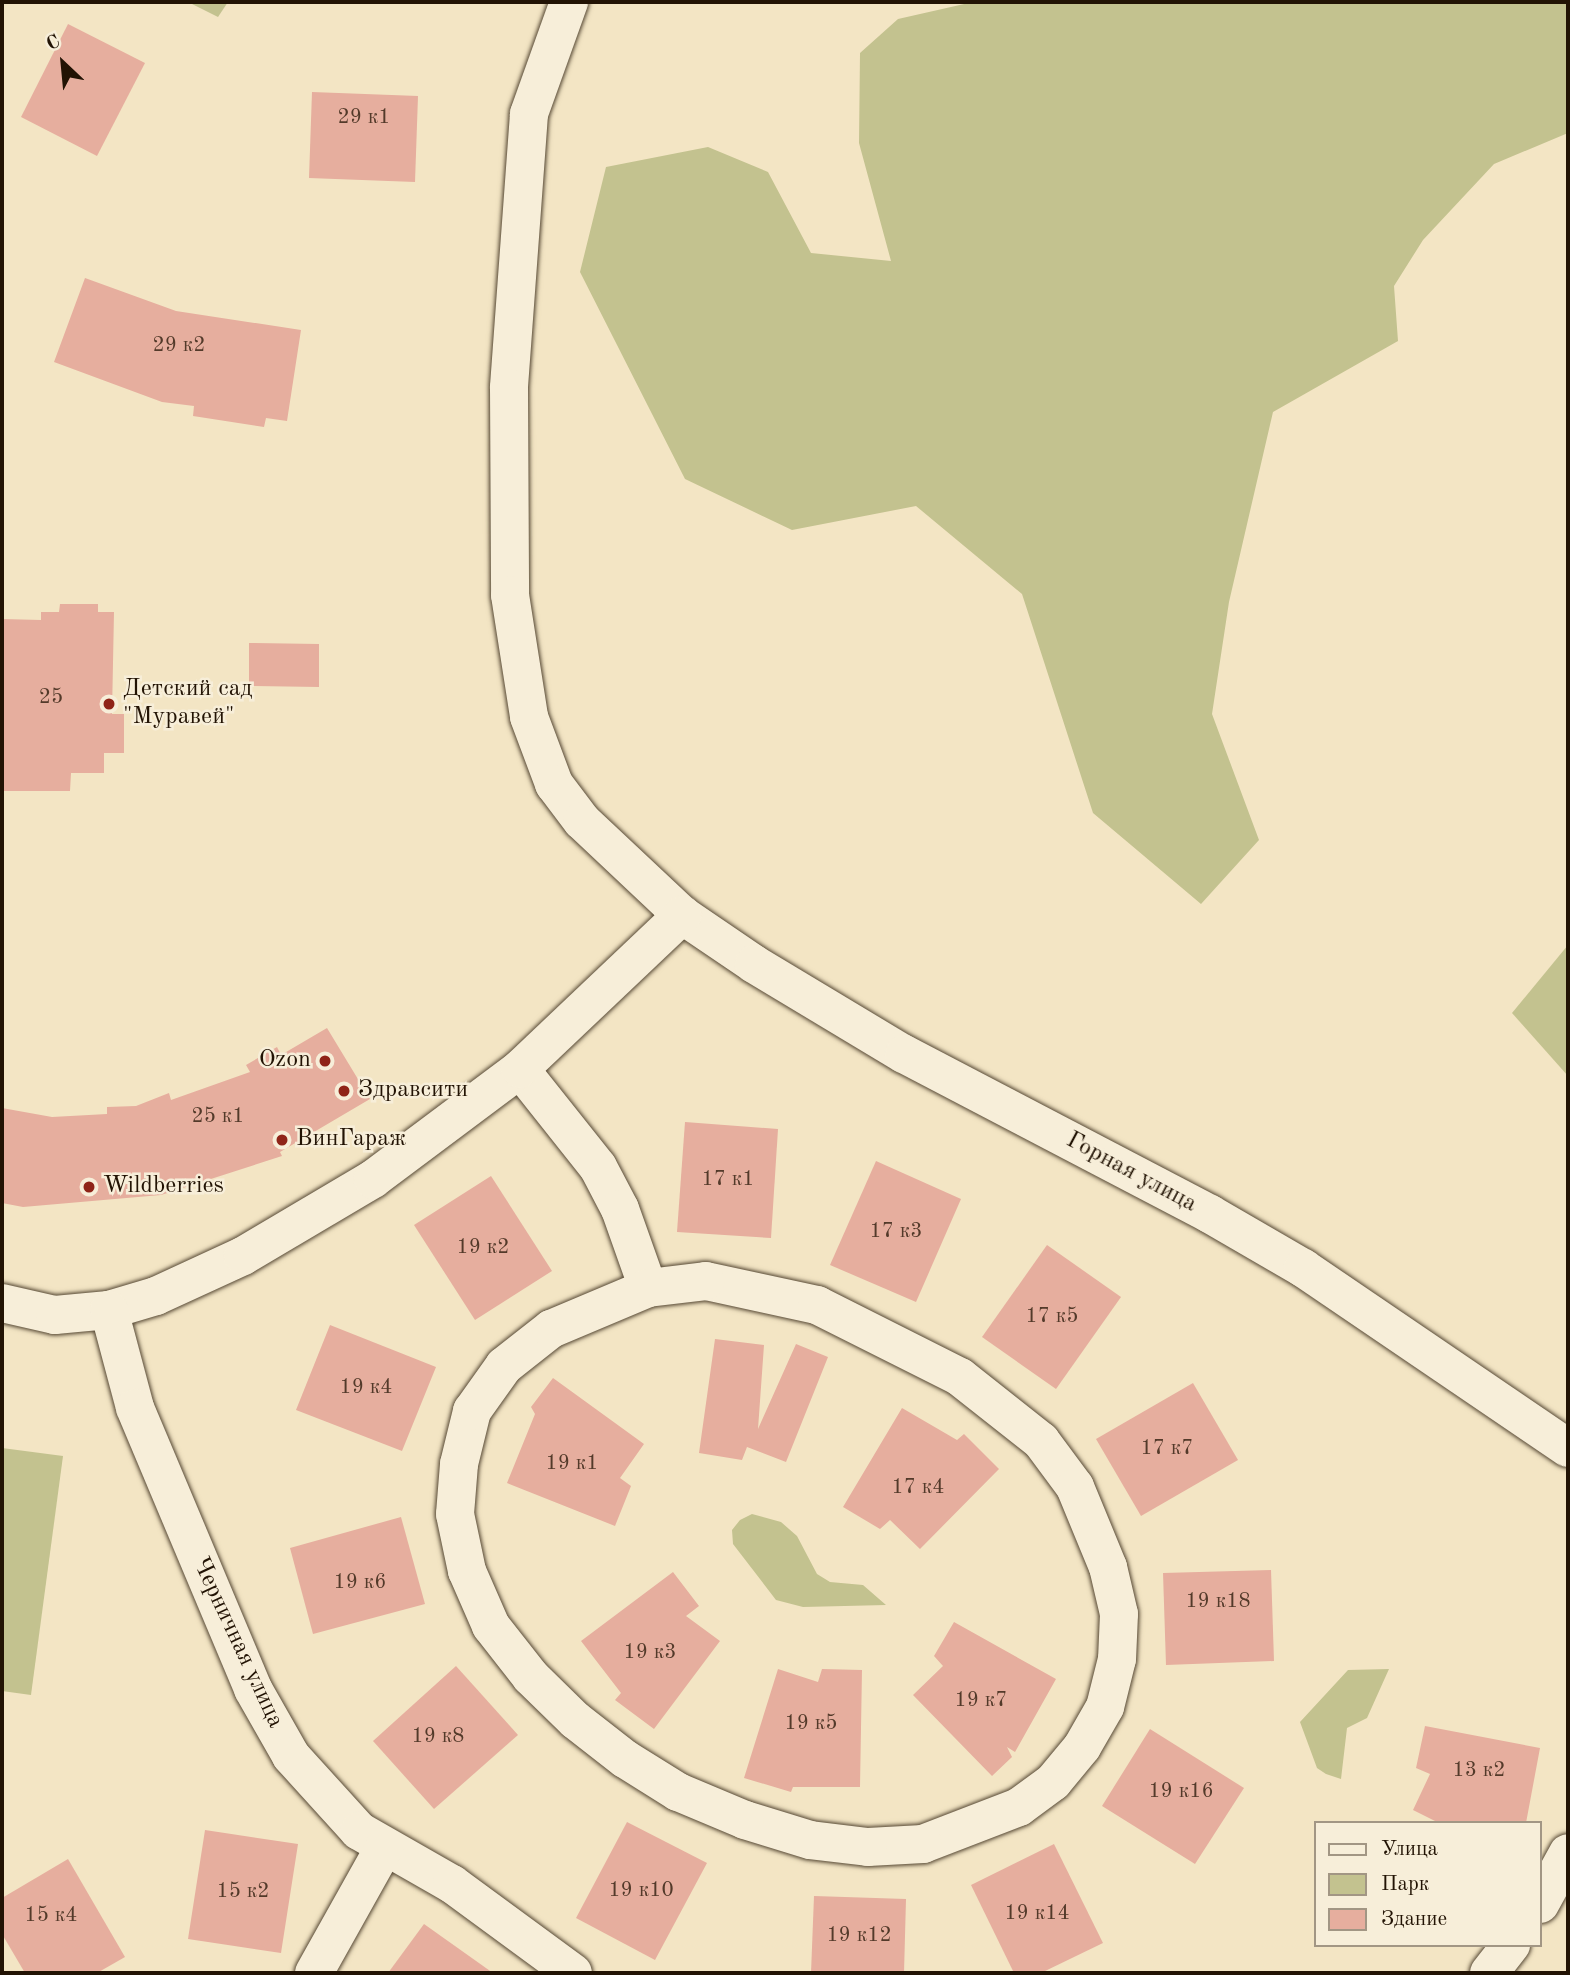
<!DOCTYPE html>
<html>
<head>
<meta charset="utf-8">
<style>
	body { margin:0 }
	#map { position:relative; width:1570px; height:1975px; overflow:hidden; background:#f3e5c4; font-family:"Old Standard TT",serif }
	div>[style] { position:absolute }
	[style*='--x'] { left:calc(var(--x)*1px); top:calc(var(--y)*1px); width:calc(var(--w)*1px); rotate:calc(var(--a)*1deg) }
	.green>* { inset:0; background:#c3c28f }
	.building>* { inset:0; background:#e6ae9e }
	.roads { filter:drop-shadow(0 0 2px #564834) drop-shadow(0 0 2px #564834) }
	.street>* { height:38px; margin:-19px; padding:0 19px; transform-origin:19px; border-radius:19px; background:#f7eed9 }
	.dots>* { width:19px; height:19px; translate:-50% -50%; box-sizing:border-box; border:4px solid #f7eed9; border-radius:50% }
	span { translate:-50% -50%; white-space:nowrap; text-align:center; line-height:1.15; -webkit-text-stroke:5px #f7eed9; paint-order:stroke }
	.number-label { font-size:21px; color:#533a2a }
	.number-label span { -webkit-text-stroke-width:0 }
	.poi-label { font-size:24px; color:#221304 }
	.left { translate:0 -50%; text-align:left }
	.right { translate:-100% -50%; text-align:right }
	.street-label { font-size:24px; color:#221304 }
	.frame { position:absolute; inset:0; border:4px solid #221304; pointer-events:none }
	.legend { position:absolute; left:1314px; top:1821px; width:228px; height:126px; box-sizing:border-box; background:#f7eed9; border:2px solid #a29684; margin:0; padding:9px 12px; list-style:none; font-size:21px; color:#221304 }
	.legend li { display:flex; align-items:center; gap:14px; height:35px }
	.legend b { width:35px; border:2px solid #a29684 }
	.north { position:absolute; left:28px; top:28px; width:70px; height:70px; -webkit-text-stroke:5px #f7eed9; paint-order:stroke; rotate:334deg; font-size:19px; font-weight:700; line-height:28px; text-align:center; color:#221304 }
	.north::after { content:''; display:block; margin:auto; width:24px; height:32px; background:#221304; clip-path:polygon(50% 0,100% 100%,50% 72%,0 100%) }
</style>
</head>
<body>
<div id="map">
	<div class="green">
		<i style="clip-path:polygon(188px 2px,228px 2px,218px 17px)"></i>
		<i style="clip-path:polygon(973px 2px,1568px 2px,1568px 133px,1494px 164px,1423px 240px,1394px 286px,1398px 341px,1273px 412px,1229px 602px,1212px 714px,1259px 840px,1201px 904px,1093px 813px,1022px 594px,916px 506px,792px 530px,685px 479px,580px 272px,606px 167px,708px 147px,768px 172px,811px 253px,891px 261px,859px 143px,860px 53px,898px 19px)"></i>
		<i style="clip-path:polygon(1568px 945px,1568px 1076px,1512px 1013px)"></i>
		<i style="clip-path:polygon(2px 1448px,63px 1456px,31px 1695px,2px 1691px)"></i>
		<i style="clip-path:polygon(752px 1514px,781px 1522px,797px 1536px,817px 1574px,830px 1582px,863px 1585px,886px 1605px,803px 1607px,776px 1600px,733px 1544px,732px 1530px,740px 1520px)"></i>
		<i style="clip-path:polygon(1389px 1669px,1367px 1718px,1347px 1728px,1341px 1779px,1326px 1774px,1317px 1768px,1300px 1722px,1348px 1670px)"></i>
	</div>
	<div class="building">
		<i style="clip-path:polygon(68px 24px,145px 63px,97px 156px,21px 117px)"></i>
		<i style="clip-path:polygon(312px 92px,418px 96px,415px 182px,309px 178px)"></i>
		<i style="clip-path:polygon(85px 278px,176px 311px,301px 330px,287px 421px,266px 418px,264px 427px,193px 416px,194px 406px,162px 402px,54px 362px)"></i>
		<i style="clip-path:polygon(60px 604px,98px 604px,98px 612px,114px 612px,112px 714px,124px 714px,124px 753px,104px 753px,104px 773px,71px 773px,70px 791px,2px 791px,2px 619px,41px 620px,41px 612px,59px 612px)"></i>
		<i style="clip-path:polygon(249px 643px,319px 644px,319px 687px,249px 686px)"></i>
		<i style="clip-path:polygon(327px 1028px,370px 1099px,280px 1152px,282px 1156px,161px 1195px,23px 1207px,2px 1203px,2px 1108px,52px 1117px,107px 1114px,107px 1107px,136px 1106px,169px 1093px,171px 1100px,250px 1072px,246px 1065px,277px 1047px,281px 1055px)"></i>
		<i style="clip-path:polygon(685px 1122px,778px 1129px,771px 1238px,677px 1232px)"></i>
		<i style="clip-path:polygon(876px 1161px,961px 1199px,916px 1302px,830px 1265px)"></i>
		<i style="clip-path:polygon(491px 1176px,552px 1271px,475px 1320px,414px 1225px)"></i>
		<i style="clip-path:polygon(1047px 1245px,1121px 1297px,1056px 1389px,982px 1337px)"></i>
		<i style="clip-path:polygon(330px 1325px,436px 1367px,402px 1451px,296px 1410px)"></i>
		<i style="clip-path:polygon(715px 1339px,764px 1345px,758px 1429px,796px 1344px,828px 1357px,786px 1462px,747px 1447px,742px 1460px,699px 1453px)"></i>
		<i style="clip-path:polygon(553px 1378px,644px 1444px,620px 1478px,631px 1486px,615px 1526px,507px 1483px,535px 1414px,531px 1407px)"></i>
		<i style="clip-path:polygon(1193px 1383px,1238px 1460px,1141px 1516px,1096px 1439px)"></i>
		<i style="clip-path:polygon(902px 1408px,957px 1440px,964px 1434px,999px 1469px,920px 1549px,890px 1520px,880px 1529px,843px 1507px)"></i>
		<i style="clip-path:polygon(401px 1517px,425px 1604px,313px 1634px,290px 1548px)"></i>
		<i style="clip-path:polygon(1271px 1570px,1274px 1661px,1166px 1665px,1163px 1573px)"></i>
		<i style="clip-path:polygon(673px 1572px,699px 1606px,686px 1616px,720px 1641px,654px 1729px,615px 1700px,621px 1693px,581px 1641px)"></i>
		<i style="clip-path:polygon(954px 1622px,1056px 1679px,1015px 1752px,1007px 1747px,1012px 1757px,992px 1776px,913px 1695px,943px 1666px,934px 1656px)"></i>
		<i style="clip-path:polygon(456px 1666px,518px 1735px,434px 1809px,373px 1741px)"></i>
		<i style="clip-path:polygon(778px 1669px,818px 1682px,822px 1669px,862px 1670px,860px 1787px,793px 1787px,791px 1792px,744px 1778px)"></i>
		<i style="clip-path:polygon(1425px 1726px,1540px 1748px,1526px 1823px,1439px 1823px,1413px 1810px,1430px 1774px,1416px 1768px)"></i>
		<i style="clip-path:polygon(1150px 1729px,1244px 1788px,1195px 1864px,1102px 1806px)"></i>
		<i style="clip-path:polygon(627px 1822px,707px 1863px,655px 1960px,576px 1918px)"></i>
		<i style="clip-path:polygon(205px 1830px,298px 1844px,281px 1953px,188px 1939px)"></i>
		<i style="clip-path:polygon(1054px 1844px,1103px 1943px,1041px 1973px,1014px 1973px,971px 1885px)"></i>
		<i style="clip-path:polygon(68px 1859px,125px 1957px,97px 1973px,25px 1973px,2px 1934px,2px 1898px)"></i>
		<i style="clip-path:polygon(814px 1896px,906px 1899px,904px 1973px,811px 1973px)"></i>
		<i style="clip-path:polygon(424px 1924px,493px 1973px,388px 1973px)"></i>
	</div>
	<div class="roads">
		<div class="street">
			<i style="--x:569;--y:2;--w:119;--a:109.7"></i>
			<i style="--x:529;--y:114;--w:275;--a:94.2"></i>
			<i style="--x:509;--y:388;--w:207;--a:89.7"></i>
			<i style="--x:510;--y:595;--w:123;--a:81.1"></i>
			<i style="--x:529;--y:717;--w:72;--a:69.5"></i>
			<i style="--x:554;--y:784;--w:46;--a:52.9"></i>
			<i style="--x:582;--y:821;--w:137;--a:43.2"></i>
			<i style="--x:682;--y:915;--w:87;--a:34.2"></i>
			<i style="--x:754;--y:964;--w:175;--a:31"></i>
			<i style="--x:904;--y:1054;--w:345;--a:27.6"></i>
			<i style="--x:1210;--y:1214;--w:108;--a:30.1"></i>
			<i style="--x:1303;--y:1268;--w:320;--a:34.2"></i>
			<i style="--x:520;--y:1069;--w:125;--a:51.5"></i>
			<i style="--x:598;--y:1167;--w:47;--a:62.4"></i>
			<i style="--x:620;--y:1209;--w:84;--a:70.5"></i>
			<i style="--x:706;--y:1281;--w:114;--a:12.2"></i>
			<i style="--x:817;--y:1305;--w:160;--a:26.7"></i>
			<i style="--x:960;--y:1377;--w:103;--a:38.3"></i>
			<i style="--x:1041;--y:1441;--w:57;--a:53.5"></i>
			<i style="--x:1075;--y:1487;--w:87;--a:67.6"></i>
			<i style="--x:1108;--y:1567;--w:48;--a:76.8"></i>
			<i style="--x:1119;--y:1614;--w:45;--a:92.5"></i>
			<i style="--x:1117;--y:1659;--w:49;--a:104"></i>
			<i style="--x:1105;--y:1707;--w:46;--a:119.9"></i>
			<i style="--x:1082;--y:1747;--w:45;--a:129.6"></i>
			<i style="--x:1053;--y:1782;--w:42;--a:143.7"></i>
			<i style="--x:1019;--y:1807;--w:103;--a:158.9"></i>
			<i style="--x:923;--y:1844;--w:55;--a:176.9"></i>
			<i style="--x:868;--y:1847;--w:58;--a:-173.1"></i>
			<i style="--x:810;--y:1840;--w:68;--a:-162.9"></i>
			<i style="--x:745;--y:1820;--w:73;--a:-157.3"></i>
			<i style="--x:678;--y:1792;--w:62;--a:-148.1"></i>
			<i style="--x:625;--y:1759;--w:63;--a:-142"></i>
			<i style="--x:575;--y:1720;--w:62;--a:-135.7"></i>
			<i style="--x:531;--y:1677;--w:65;--a:-128.1"></i>
			<i style="--x:491;--y:1626;--w:60;--a:-113.6"></i>
			<i style="--x:467;--y:1571;--w:58;--a:-101.9"></i>
			<i style="--x:455;--y:1514;--w:50;--a:-85.4"></i>
			<i style="--x:459;--y:1464;--w:55;--a:-76.2"></i>
			<i style="--x:472;--y:1411;--w:55;--a:-54.6"></i>
			<i style="--x:504;--y:1366;--w:60;--a:-38.2"></i>
			<i style="--x:551;--y:1329;--w:105;--a:-22.9"></i>
			<i style="--x:648;--y:1288;--w:58;--a:-6.9"></i>
			<i style="--x:2;--y:1303;--w:54;--a:12.8"></i>
			<i style="--x:55;--y:1315;--w:54;--a:-5.3"></i>
			<i style="--x:109;--y:1310;--w:49;--a:-16.6"></i>
			<i style="--x:156;--y:1296;--w:96;--a:-24.7"></i>
			<i style="--x:243;--y:1256;--w:151;--a:-30.6"></i>
			<i style="--x:373;--y:1179;--w:184;--a:-36.8"></i>
			<i style="--x:520;--y:1069;--w:224;--a:-43.5"></i>
			<i style="--x:109;--y:1310;--w:101;--a:75.1"></i>
			<i style="--x:135;--y:1408;--w:305;--a:67.2"></i>
			<i style="--x:253;--y:1689;--w:77;--a:60.4"></i>
			<i style="--x:291;--y:1756;--w:101;--a:47.8"></i>
			<i style="--x:359;--y:1831;--w:107;--a:29.7"></i>
			<i style="--x:452;--y:1884;--w:150;--a:36.3"></i>
			<i style="--x:1540;--y:1904;--w:58;--a:-61.2"></i>
			<i style="--x:314;--y:1973;--w:145;--a:-60.8"></i>
			<i style="--x:1489;--y:1973;--w:36;--a:-52"></i>
		</div>
	</div>
	<div class="dots">
		<i style="left:109px;top:704px;background:#8f2418"></i>
		<i style="left:325px;top:1061px;background:#8f2418"></i>
		<i style="left:344px;top:1091px;background:#8f2418"></i>
		<i style="left:282px;top:1140px;background:#8f2418"></i>
		<i style="left:89px;top:1187px;background:#8f2418"></i>
	</div>
	<div class="number-label">
		<span style="left:364px;top:118px">29 к1</span>
		<span style="left:179px;top:346px">29 к2</span>
		<span style="left:51px;top:698px">25</span>
		<span style="left:218px;top:1117px">25 к1</span>
		<span style="left:728px;top:1180px">17 к1</span>
		<span style="left:896px;top:1232px">17 к3</span>
		<span style="left:483px;top:1248px">19 к2</span>
		<span style="left:1052px;top:1317px">17 к5</span>
		<span style="left:366px;top:1388px">19 к4</span>
		<span style="left:1167px;top:1449px">17 к7</span>
		<span style="left:572px;top:1464px">19 к1</span>
		<span style="left:918px;top:1488px">17 к4</span>
		<span style="left:360px;top:1583px">19 к6</span>
		<span style="left:1218px;top:1602px">19 к18</span>
		<span style="left:650px;top:1653px">19 к3</span>
		<span style="left:981px;top:1701px">19 к7</span>
		<span style="left:811px;top:1724px">19 к5</span>
		<span style="left:438px;top:1737px">19 к8</span>
		<span style="left:1479px;top:1771px">13 к2</span>
		<span style="left:1181px;top:1792px">19 к16</span>
		<span style="left:641px;top:1891px">19 к10</span>
		<span style="left:243px;top:1892px">15 к2</span>
		<span style="left:1037px;top:1914px">19 к14</span>
		<span style="left:51px;top:1916px">15 к4</span>
		<span style="left:859px;top:1936px">19 к12</span>
	</div>
	<div class="poi-label">
		<span class="left" style="left:123px;top:704px">Детский сад<br>"Муравей"</span>
		<span class="right" style="left:311px;top:1061px">Ozon</span>
		<span class="left" style="left:358px;top:1091px">Здравсити</span>
		<span class="left" style="left:296px;top:1140px">ВинГараж</span>
		<span class="left" style="left:103px;top:1187px">Wildberries</span>
	</div>
	<div class="street-label">
		<span style="left:1131px;top:1173px;rotate:28deg">Горная улица</span>
		<span style="left:237px;top:1643px;rotate:65deg">Черничная улица</span>
	</div>
	<div class="frame"></div>
	<ul class="legend">
	<li><b style="height:9px;background:#f7eed9"></b>Улица</li>
	<li><b style="height:19px;background:#c3c28f"></b>Парк</li>
	<li><b style="height:19px;background:#e6ae9e"></b>Здание</li>
	</ul>
	<div class="north">С</div>
</div>
</body>
</html>
